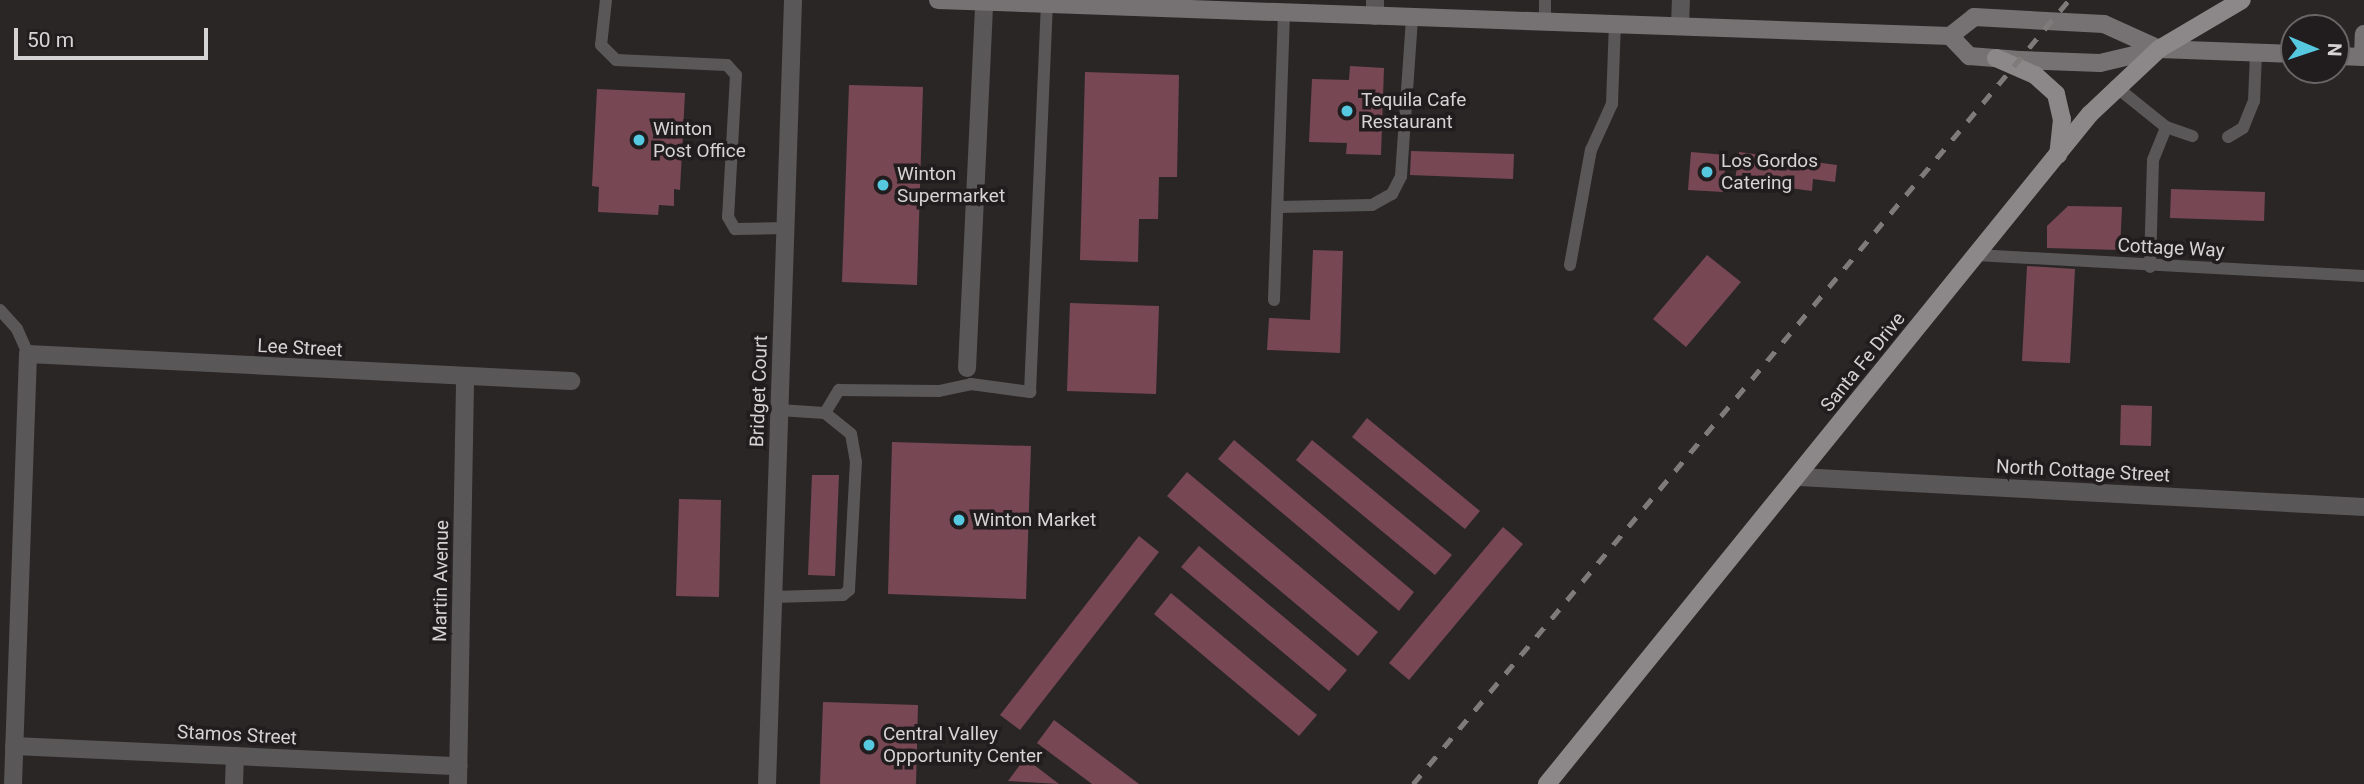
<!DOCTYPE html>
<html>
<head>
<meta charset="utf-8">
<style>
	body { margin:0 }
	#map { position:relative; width:2364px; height:784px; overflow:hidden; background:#2a2626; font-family:Roboto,sans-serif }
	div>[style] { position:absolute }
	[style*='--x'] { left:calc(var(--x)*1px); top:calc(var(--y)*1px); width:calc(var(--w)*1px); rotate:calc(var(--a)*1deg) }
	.building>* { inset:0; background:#774854 }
	.lane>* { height:12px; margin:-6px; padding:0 6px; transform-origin:6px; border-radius:6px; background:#5a5758 }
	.street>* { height:18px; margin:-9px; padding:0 9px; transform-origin:9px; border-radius:9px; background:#5a5758 }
	.secondary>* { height:18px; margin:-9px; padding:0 9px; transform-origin:9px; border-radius:9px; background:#767273 }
	.primary>* { height:18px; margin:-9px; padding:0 9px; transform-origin:9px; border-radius:9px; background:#8c8788 }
	.rail>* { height:5px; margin-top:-2.5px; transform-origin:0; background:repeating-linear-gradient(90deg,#7e7b7b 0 12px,transparent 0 24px) }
	.dots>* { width:19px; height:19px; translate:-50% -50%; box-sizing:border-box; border:4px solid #211c1d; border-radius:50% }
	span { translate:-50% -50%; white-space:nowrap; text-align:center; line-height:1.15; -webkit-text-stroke:7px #211c1d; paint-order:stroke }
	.poi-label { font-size:19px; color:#d6d3d4 }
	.left { translate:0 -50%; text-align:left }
	.street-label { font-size:19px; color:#d6d3d4 }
	.north { position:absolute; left:2280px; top:14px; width:70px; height:70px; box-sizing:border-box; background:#211c1d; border:2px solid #696566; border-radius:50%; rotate:92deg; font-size:19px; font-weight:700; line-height:28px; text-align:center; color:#d6d3d4 }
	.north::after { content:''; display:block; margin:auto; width:24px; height:32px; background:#56c9e1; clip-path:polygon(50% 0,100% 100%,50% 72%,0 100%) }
	.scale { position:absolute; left:14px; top:28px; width:194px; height:32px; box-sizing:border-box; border:4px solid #d6d3d4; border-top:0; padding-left:9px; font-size:21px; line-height:24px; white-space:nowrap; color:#d6d3d4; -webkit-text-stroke:5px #211c1d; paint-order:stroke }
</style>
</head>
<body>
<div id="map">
	<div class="building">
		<i style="clip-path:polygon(1350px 66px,1384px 68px,1381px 155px,1346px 154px,1347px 143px,1309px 142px,1312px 79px,1349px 80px)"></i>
		<i style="clip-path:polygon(1085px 72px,1179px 75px,1177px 177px,1159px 177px,1158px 219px,1139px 219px,1138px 262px,1080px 260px)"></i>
		<i style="clip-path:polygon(849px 85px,923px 87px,917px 285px,842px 282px)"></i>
		<i style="clip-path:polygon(597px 89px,685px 93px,680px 190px,674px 189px,674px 206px,659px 205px,658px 215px,598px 212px,599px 187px,592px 186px)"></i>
		<i style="clip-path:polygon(1411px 151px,1514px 154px,1513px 179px,1410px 175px)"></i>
		<i style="clip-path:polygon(1691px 152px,1726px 155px,1723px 192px,1688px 190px)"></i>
		<i style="clip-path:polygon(1739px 152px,1837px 165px,1835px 182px,1813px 179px,1812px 191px,1735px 181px)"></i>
		<i style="clip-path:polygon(2171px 189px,2265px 192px,2264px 221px,2170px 218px)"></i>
		<i style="clip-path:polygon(2068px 206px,2122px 207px,2120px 250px,2047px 248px,2047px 226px)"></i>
		<i style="clip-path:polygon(1313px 250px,1343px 251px,1340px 353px,1267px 350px,1269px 318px,1310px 320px)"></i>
		<i style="clip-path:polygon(1707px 255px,1741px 282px,1686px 347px,1653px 319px)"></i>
		<i style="clip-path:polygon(2027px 266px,2075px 269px,2070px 363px,2022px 361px)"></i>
		<i style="clip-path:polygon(1070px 303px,1159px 306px,1156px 394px,1067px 391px)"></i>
		<i style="clip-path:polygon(2121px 405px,2152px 406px,2151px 446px,2120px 445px)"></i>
		<i style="clip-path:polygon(1367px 418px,1480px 511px,1465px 529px,1352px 437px)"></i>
		<i style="clip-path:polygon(1234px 440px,1414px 592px,1399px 611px,1218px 459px)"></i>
		<i style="clip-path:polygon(1312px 440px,1452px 555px,1435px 575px,1296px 460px)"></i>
		<i style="clip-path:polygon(892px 442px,1031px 446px,1026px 599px,888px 594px)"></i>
		<i style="clip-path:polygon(1187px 472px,1378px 632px,1358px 656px,1167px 496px)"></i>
		<i style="clip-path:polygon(812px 475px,839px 475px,835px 576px,808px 575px)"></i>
		<i style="clip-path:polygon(679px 499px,721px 500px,719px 597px,676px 596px)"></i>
		<i style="clip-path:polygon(1503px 527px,1523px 544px,1409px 680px,1389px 663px)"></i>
		<i style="clip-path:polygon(1139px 536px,1159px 552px,1020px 730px,1000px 715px)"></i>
		<i style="clip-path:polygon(1199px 546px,1347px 670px,1329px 691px,1181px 567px)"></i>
		<i style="clip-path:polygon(1171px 593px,1317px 715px,1299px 736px,1154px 614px)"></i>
		<i style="clip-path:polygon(823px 702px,918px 705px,916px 784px,820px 784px)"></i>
		<i style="clip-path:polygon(1054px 720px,1139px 784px,1092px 784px,1037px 743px)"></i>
		<i style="clip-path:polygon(1025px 758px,1059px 784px,1008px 781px)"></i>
	</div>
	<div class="lane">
		<i style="--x:606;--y:0;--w:45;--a:96.3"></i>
		<i style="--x:601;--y:45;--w:21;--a:45"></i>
		<i style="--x:616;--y:60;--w:111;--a:2.6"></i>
		<i style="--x:727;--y:65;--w:13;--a:48"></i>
		<i style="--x:736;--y:75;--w:142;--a:93.2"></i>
		<i style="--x:728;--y:217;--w:14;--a:60"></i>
		<i style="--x:735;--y:229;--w:50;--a:-1.1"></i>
		<i style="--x:1545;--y:22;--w:22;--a:-90"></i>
		<i style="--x:2115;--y:86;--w:65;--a:38.8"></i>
		<i style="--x:2166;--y:127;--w:28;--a:19"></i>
		<i style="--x:2228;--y:137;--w:17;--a:-31"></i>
		<i style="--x:2243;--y:128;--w:29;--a:-68"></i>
		<i style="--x:2254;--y:101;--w:48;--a:-87.6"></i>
		<i style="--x:1279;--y:207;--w:93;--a:-1.2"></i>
		<i style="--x:1372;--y:205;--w:23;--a:-29"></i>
		<i style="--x:1392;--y:194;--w:20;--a:-63"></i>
		<i style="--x:1401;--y:176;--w:159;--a:-86"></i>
		<i style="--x:1976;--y:255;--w:389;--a:3.1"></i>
		<i style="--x:1570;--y:265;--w:117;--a:-79.7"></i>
		<i style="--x:1591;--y:150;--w:51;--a:-65.5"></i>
		<i style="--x:1612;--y:104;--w:80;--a:-87.9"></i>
		<i style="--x:2150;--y:267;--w:107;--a:-88.4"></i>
		<i style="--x:2153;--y:160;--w:35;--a:-68"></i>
		<i style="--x:1274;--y:300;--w:288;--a:-88"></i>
		<i style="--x:0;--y:310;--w:25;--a:48"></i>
		<i style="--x:17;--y:329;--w:27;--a:66"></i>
		<i style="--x:779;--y:410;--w:46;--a:3.7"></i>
		<i style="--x:825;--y:413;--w:27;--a:-59"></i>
		<i style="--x:839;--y:390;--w:100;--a:0.6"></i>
		<i style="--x:939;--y:391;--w:33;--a:-12"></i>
		<i style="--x:971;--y:384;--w:60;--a:7.7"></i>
		<i style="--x:1030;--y:392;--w:388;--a:-87.5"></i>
		<i style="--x:773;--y:597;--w:70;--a:-1.6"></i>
		<i style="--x:843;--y:595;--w:8;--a:-40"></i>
		<i style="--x:849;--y:590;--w:128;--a:-86.9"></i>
		<i style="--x:856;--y:462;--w:28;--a:-100"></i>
		<i style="--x:851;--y:434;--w:33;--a:-141"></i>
	</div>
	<div class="street">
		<i style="--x:1375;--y:16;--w:16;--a:-90"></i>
		<i style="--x:1680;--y:26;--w:26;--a:-88"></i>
		<i style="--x:967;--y:368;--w:366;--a:-87.3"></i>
		<i style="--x:1799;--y:477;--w:566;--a:3.04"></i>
		<i style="--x:14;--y:746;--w:445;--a:2.6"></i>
		<i style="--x:13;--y:784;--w:430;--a:-88"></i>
		<i style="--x:28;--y:354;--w:544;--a:2.85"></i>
		<i style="--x:234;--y:784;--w:28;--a:-88"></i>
		<i style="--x:458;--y:784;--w:406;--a:-89"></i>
		<i style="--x:767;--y:784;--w:784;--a:-88.1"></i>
	</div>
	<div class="secondary">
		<i style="--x:938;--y:0;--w:1013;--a:2.04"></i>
		<i style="--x:1950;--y:36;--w:31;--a:-38"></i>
		<i style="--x:1974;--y:17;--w:130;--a:3.1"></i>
		<i style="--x:2104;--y:24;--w:60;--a:24.4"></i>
		<i style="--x:1950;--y:36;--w:28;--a:46"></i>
		<i style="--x:1969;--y:56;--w:51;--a:4.5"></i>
		<i style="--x:2020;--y:60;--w:80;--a:2.1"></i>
		<i style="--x:2100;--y:63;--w:61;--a:-13.3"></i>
		<i style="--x:2159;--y:49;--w:135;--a:2.1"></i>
		<i style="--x:2336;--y:56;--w:28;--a:2"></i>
		<i style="--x:2363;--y:57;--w:23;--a:-88"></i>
	</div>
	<div class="primary">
		<i style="--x:1996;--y:58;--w:43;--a:23.6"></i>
		<i style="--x:2035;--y:75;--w:28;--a:42"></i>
		<i style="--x:2056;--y:94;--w:26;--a:77"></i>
		<i style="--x:2062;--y:119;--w:36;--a:96"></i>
		<i style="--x:1547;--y:784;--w:862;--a:-50.98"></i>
		<i style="--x:2090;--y:114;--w:95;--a:-43.3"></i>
		<i style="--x:2159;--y:49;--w:96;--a:-30.6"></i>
	</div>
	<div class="rail">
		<i style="--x:1413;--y:784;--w:1022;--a:-50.08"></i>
	</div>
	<div class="dots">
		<i style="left:1347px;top:111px;background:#56c9e1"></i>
		<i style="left:639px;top:140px;background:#56c9e1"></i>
		<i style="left:1707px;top:172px;background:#56c9e1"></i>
		<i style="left:883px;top:185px;background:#56c9e1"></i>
		<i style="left:959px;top:520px;background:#56c9e1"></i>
		<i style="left:869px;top:745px;background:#56c9e1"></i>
	</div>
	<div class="poi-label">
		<span class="left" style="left:1361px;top:111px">Tequila Cafe<br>Restaurant</span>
		<span class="left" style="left:653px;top:140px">Winton<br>Post Office</span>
		<span class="left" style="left:1721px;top:172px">Los Gordos<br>Catering</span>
		<span class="left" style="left:897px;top:185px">Winton<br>Supermarket</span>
		<span class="left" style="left:973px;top:520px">Winton Market</span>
		<span class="left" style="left:883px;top:745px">Central Valley<br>Opportunity Center</span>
	</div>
	<div class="street-label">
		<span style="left:2171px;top:248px;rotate:3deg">Cottage Way</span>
		<span style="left:300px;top:348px;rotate:3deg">Lee Street</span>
		<span style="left:1863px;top:362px;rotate:-51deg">Santa Fe Drive</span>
		<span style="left:759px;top:391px;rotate:-88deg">Bridget Court</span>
		<span style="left:2083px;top:471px;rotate:3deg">North Cottage Street</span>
		<span style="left:441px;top:581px;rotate:-89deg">Martin Avenue</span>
		<span style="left:237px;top:735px;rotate:3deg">Stamos Street</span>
	</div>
	<div class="north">N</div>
	<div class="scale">50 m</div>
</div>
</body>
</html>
